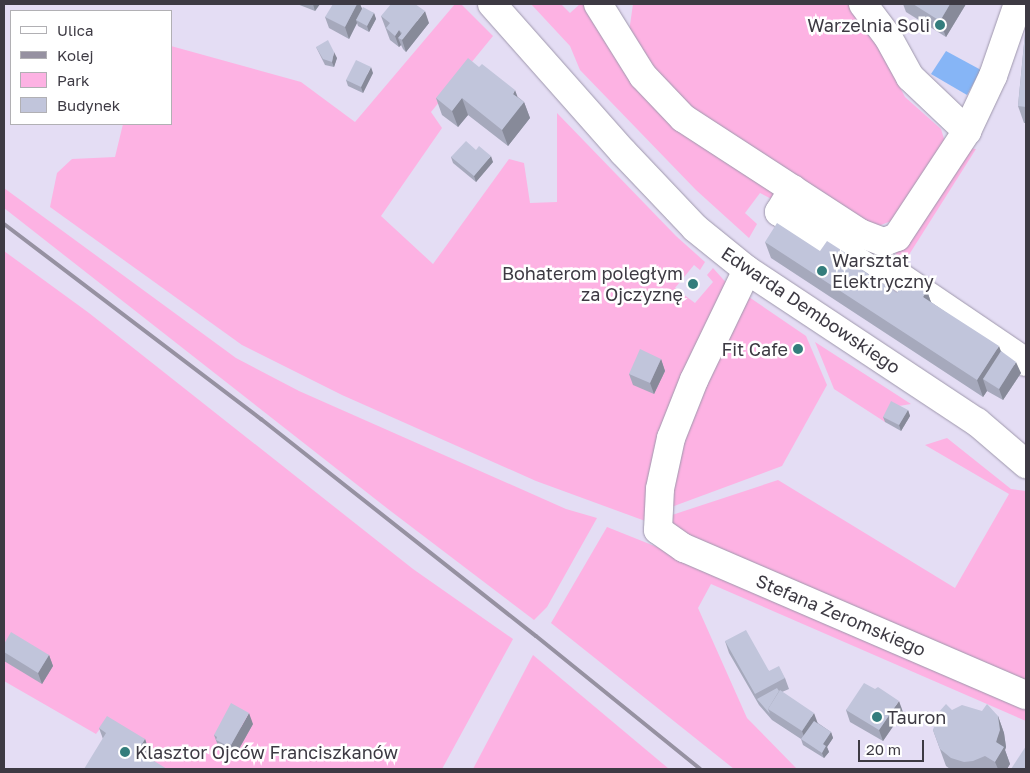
<!DOCTYPE html>
<html>
<head>
<meta charset="utf-8">
<style>
	body { margin:0 }
	#map { position:relative; width:1030px; height:773px; overflow:hidden; background:#e4ddf4; font-family:"Golos Text",sans-serif }
	div>[style] { position:absolute }
	[style*='--x'] { left:calc(var(--x)*1px); top:calc(var(--y)*1px); width:calc(var(--w)*1px); rotate:calc(var(--a)*1deg) }
	.green>* { inset:0; background:#fdb2e3 }
	.water>* { inset:0; background:#86b5f6 }
	.roads { filter:drop-shadow(0 0 1px #9e97ac) drop-shadow(0 0 1px #9e97ac) }
	.minor>* { height:28px; margin:-14px; padding:0 14px; transform-origin:14px; border-radius:14px; background:#fff }
	.rail>* { height:4px; margin:-2px; padding:0 2px; transform-origin:2px; border-radius:2px; background:#9691a1 }
	.wall>* { inset:0; background:#a6a9bc }
	.shaded-wall>* { inset:0; background:#878a99 }
	.building>* { inset:0; background:#c1c5db }
	.dots>* { width:14px; height:14px; translate:-50% -50%; box-sizing:border-box; border:2px solid #fff; border-radius:50% }
	span { translate:-50% -50%; white-space:nowrap; text-align:center; line-height:1.15; -webkit-text-stroke:5px #fff; paint-order:stroke }
	.poi-label { font-size:18px; color:#3d3a43 }
	.right { translate:-100% -50%; text-align:right }
	.left { translate:0 -50%; text-align:left }
	.street-label { font-size:18px; color:#3d3a43 }
	.frame { position:absolute; inset:0; border:5px solid #3d3a43; pointer-events:none }
	.legend { position:absolute; left:10px; top:10px; width:162px; height:115px; box-sizing:border-box; background:#fff; border:1px solid #b1b0b4; margin:0; padding:6px 9px; list-style:none; font-size:15px; color:#3d3a43 }
	.legend li { display:flex; align-items:center; gap:10px; height:25px }
	.legend b { width:25px; border:1px solid #b1b0b4 }
	.scale { position:absolute; left:858px; top:740px; width:66px; height:22px; box-sizing:border-box; border:2px solid #3d3a43; border-top:0; padding-left:6px; font-size:15px; line-height:18px; white-space:nowrap; color:#3d3a43; -webkit-text-stroke:4px #fff; paint-order:stroke }
</style>
</head>
<body>
<div id="map">
	<div class="green">
		<i style="clip-path:polygon(455px 4px,461px 4px,493px 36px,431px 112px,442px 128px,381px 216px,433px 264px,509px 159px,524px 163px,530px 203px,557px 202px,557px 113px,676px 236px,705px 262px,700px 270px,694px 265px,675px 288px,695px 303px,713px 282px,707px 275px,713px 268px,730px 287px,648px 522px,536px 481px,342px 395px,242px 345px,50px 207px,57px 173px,72px 159px,115px 157px,123px 124px,171px 124px,171px 46px,301px 82px,355px 122px)"></i>
		<i style="clip-path:polygon(531px 4px,561px 4px,570px 13px,580px 4px,587px 4px,640px 91px,783px 197px,779px 203px,760px 193px,745px 213px,757px 224px,749px 238px,696px 190px,580px 70px,570px 46px)"></i>
		<i style="clip-path:polygon(633px 4px,848px 4px,861px 12px,905px 97px,941px 129px,945px 142px,891px 221px,876px 227px,688px 106px,649px 62px,629px 32px)"></i>
		<i style="clip-path:polygon(967px 148px,976px 149px,905px 261px,897px 259px,895px 249px)"></i>
		<i style="clip-path:polygon(4px 188px,236px 358px,299px 391px,566px 509px,597px 518px,547px 607px,534px 620px,388px 509px,4px 208px)"></i>
		<i style="clip-path:polygon(4px 251px,89px 313px,413px 569px,513px 639px,442px 769px,147px 769px,102px 726px,96px 734px,4px 681px)"></i>
		<i style="clip-path:polygon(746px 295px,806px 336px,827px 385px,782px 466px,666px 509px,677px 444px)"></i>
		<i style="clip-path:polygon(815px 342px,911px 404px,893px 407px,885px 422px,834px 389px)"></i>
		<i style="clip-path:polygon(947px 438px,1011px 489px,1026px 491px,1026px 687px,681px 539px,666px 517px,778px 480px,955px 588px,1009px 494px,925px 445px)"></i>
		<i style="clip-path:polygon(607px 527px,717px 571px,1026px 703px,1026px 721px,711px 584px,698px 608px,747px 718px,797px 769px,734px 769px,551px 623px)"></i>
		<i style="clip-path:polygon(533px 655px,669px 769px,473px 769px)"></i>
	</div>
	<div class="water">
		<i style="clip-path:polygon(946px 51px,981px 70px,967px 95px,931px 74px)"></i>
	</div>
	<div class="roads">
		<div class="minor">
			<i style="--x:492;--y:4;--w:198;--a:48.5"></i>
			<i style="--x:623;--y:152;--w:105;--a:46.5"></i>
			<i style="--x:695;--y:228;--w:67;--a:38.9"></i>
			<i style="--x:747;--y:270;--w:276;--a:33.5"></i>
			<i style="--x:977;--y:422;--w:65;--a:40.6"></i>
			<i style="--x:598;--y:4;--w:85;--a:58"></i>
			<i style="--x:643;--y:76;--w:58;--a:46.4"></i>
			<i style="--x:683;--y:118;--w:211;--a:33"></i>
			<i style="--x:860;--y:233;--w:26;--a:21"></i>
			<i style="--x:884;--y:242;--w:14;--a:-21"></i>
			<i style="--x:897;--y:237;--w:127;--a:-56.6"></i>
			<i style="--x:967;--y:131;--w:61;--a:-64.7"></i>
			<i style="--x:993;--y:76;--w:76;--a:-70.9"></i>
			<i style="--x:863;--y:4;--w:41;--a:52.9"></i>
			<i style="--x:888;--y:37;--w:46;--a:61.2"></i>
			<i style="--x:910;--y:77;--w:79;--a:43.5"></i>
			<i style="--x:793;--y:189;--w:27;--a:121"></i>
			<i style="--x:779;--y:212;--w:107;--a:32.1"></i>
			<i style="--x:870;--y:269;--w:20;--a:3"></i>
			<i style="--x:890;--y:270;--w:164;--a:34.1"></i>
			<i style="--x:747;--y:270;--w:122;--a:115.7"></i>
			<i style="--x:694;--y:380;--w:62;--a:111.6"></i>
			<i style="--x:671;--y:438;--w:52;--a:102.2"></i>
			<i style="--x:660;--y:489;--w:41;--a:92.8"></i>
			<i style="--x:658;--y:530;--w:32;--a:35"></i>
			<i style="--x:684;--y:548;--w:372;--a:23.3"></i>
		</div>
	</div>
	<div class="rail">
		<i style="--x:4;--y:224;--w:323;--a:37.2"></i>
		<i style="--x:261;--y:419;--w:350;--a:38.3"></i>
		<i style="--x:536;--y:636;--w:211;--a:39"></i>
	</div>
	<div class="wall">
		<i style="clip-path:polygon(297px 4px,320px 4px,315px 11px)"></i>
		<i style="clip-path:polygon(360px 4px,362px 9px,374px 13px,376px 19px,369px 32px,358px 26px,357px 23px,349px 39px,329px 28px,325px 17px)"></i>
		<i style="clip-path:polygon(903px 4px,966px 4px,946px 37px,906px 12px)"></i>
		<i style="clip-path:polygon(381px 16px,429px 23px,406px 52px,403px 49px,401px 45px,399px 47px,390px 40px)"></i>
		<i style="clip-path:polygon(1026px 23px,1026px 123px,1024px 123px,1018px 106px)"></i>
		<i style="clip-path:polygon(316px 47px,337px 58px,334px 67px,325px 65px)"></i>
		<i style="clip-path:polygon(373px 73px,363px 93px,348px 86px,346px 80px)"></i>
		<i style="clip-path:polygon(518px 97px,524px 102px,530px 118px,508px 146px,468px 115px,458px 127px,442px 115px,436px 98px)"></i>
		<i style="clip-path:polygon(476px 150px,493px 162px,476px 182px,453px 163px,451px 157px)"></i>
		<i style="clip-path:polygon(765px 242px,852px 257px,855px 265px,897px 293px,927px 291px,931px 302px,1001px 351px,1021px 373px,1003px 400px,987px 391px,983px 397px,771px 258px)"></i>
		<i style="clip-path:polygon(661px 359px,665px 371px,654px 394px,633px 385px,629px 374px)"></i>
		<i style="clip-path:polygon(908px 410px,910px 416px,901px 431px,885px 422px,883px 417px)"></i>
		<i style="clip-path:polygon(725px 641px,769px 671px,785px 678px,789px 689px,782px 692px,818px 723px,831px 732px,833px 738px,827px 747px,829px 752px,824px 758px,803px 745px,801px 739px,772px 720px,759px 705px,729px 653px)"></i>
		<i style="clip-path:polygon(4px 644px,49px 655px,53px 666px,42px 684px,4px 661px)"></i>
		<i style="clip-path:polygon(875px 689px,903px 712px,883px 741px,850px 722px,846px 710px)"></i>
		<i style="clip-path:polygon(952px 710px,998px 716px,1004px 733px,1006px 747px,1005px 750px,1010px 764px,1007px 769px,950px 769px,946px 766px,933px 730px)"></i>
		<i style="clip-path:polygon(253px 724px,235px 756px,232px 755px,230px 757px,220px 751px,214px 735px)"></i>
		<i style="clip-path:polygon(99px 728px,145px 739px,152px 760px,103px 739px)"></i>
	</div>
	<div class="shaded-wall">
		<i style="clip-path:polygon(313px 4px,320px 4px,315px 11px)"></i>
		<i style="clip-path:polygon(357px 4px,360px 4px,363px 11px,356px 20px,357px 23px,349px 39px,345px 27px)"></i>
		<i style="clip-path:polygon(950px 4px,966px 4px,946px 37px,940px 21px)"></i>
		<i style="clip-path:polygon(425px 11px,429px 23px,406px 52px,402px 40px,398px 38px,401px 45px,399px 47px,395px 36px,399px 30px,403px 39px)"></i>
		<i style="clip-path:polygon(374px 13px,376px 19px,369px 32px,367px 26px)"></i>
		<i style="clip-path:polygon(334px 52px,337px 58px,334px 67px,332px 62px)"></i>
		<i style="clip-path:polygon(371px 67px,373px 73px,363px 93px,361px 87px)"></i>
		<i style="clip-path:polygon(515px 90px,521px 106px,524px 102px,530px 118px,508px 146px,502px 130px,513px 94px)"></i>
		<i style="clip-path:polygon(462px 98px,468px 115px,458px 127px,452px 111px)"></i>
		<i style="clip-path:polygon(491px 156px,493px 162px,476px 182px,474px 176px)"></i>
		<i style="clip-path:polygon(852px 257px,858px 274px,850px 262px)"></i>
		<i style="clip-path:polygon(927px 291px,933px 308px,923px 297px)"></i>
		<i style="clip-path:polygon(999px 346px,1005px 362px,983px 379px,987px 391px,983px 397px,977px 380px)"></i>
		<i style="clip-path:polygon(661px 359px,665px 371px,654px 394px,650px 383px)"></i>
		<i style="clip-path:polygon(1016px 362px,1021px 373px,1003px 400px,999px 389px)"></i>
		<i style="clip-path:polygon(908px 410px,910px 416px,901px 431px,899px 425px)"></i>
		<i style="clip-path:polygon(49px 655px,53px 666px,42px 684px,38px 673px)"></i>
		<i style="clip-path:polygon(899px 701px,903px 712px,883px 741px,879px 730px)"></i>
		<i style="clip-path:polygon(249px 713px,253px 724px,235px 756px,231px 745px)"></i>
		<i style="clip-path:polygon(814px 713px,818px 724px,806px 742px,802px 731px)"></i>
		<i style="clip-path:polygon(998px 716px,1004px 733px,1006px 747px,1005px 750px,1010px 764px,1007px 769px,998px 769px,995px 762px)"></i>
		<i style="clip-path:polygon(831px 732px,833px 738px,827px 747px,829px 752px,824px 758px,822px 753px,823px 744px)"></i>
		<i style="clip-path:polygon(145px 739px,152px 760px,138px 751px)"></i>
		<i style="clip-path:polygon(228px 743px,232px 755px,230px 757px,226px 745px)"></i>
	</div>
	<div class="building">
		<i style="clip-path:polygon(333px 4px,357px 4px,345px 27px,325px 17px)"></i>
		<i style="clip-path:polygon(391px 4px,415px 4px,425px 11px,402px 40px,398px 38px,402px 33px,399px 30px,395px 36px,386px 28px,390px 23px,381px 16px)"></i>
		<i style="clip-path:polygon(913px 4px,950px 4px,940px 21px)"></i>
		<i style="clip-path:polygon(363px 7px,374px 13px,367px 26px,356px 20px)"></i>
		<i style="clip-path:polygon(1026px 23px,1026px 107px,1018px 106px)"></i>
		<i style="clip-path:polygon(328px 40px,334px 52px,332px 62px,323px 59px,316px 47px)"></i>
		<i style="clip-path:polygon(468px 58px,479px 67px,482px 64px,515px 90px,513px 94px,524px 102px,502px 130px,462px 98px,452px 111px,436px 98px)"></i>
		<i style="clip-path:polygon(356px 60px,371px 67px,361px 87px,346px 80px)"></i>
		<i style="clip-path:polygon(466px 141px,476px 150px,479px 146px,491px 156px,474px 176px,451px 157px)"></i>
		<i style="clip-path:polygon(777px 223px,820px 251px,827px 241px,852px 257px,850px 262px,897px 293px,906px 277px,927px 291px,923px 297px,999px 346px,977px 380px,765px 242px)"></i>
		<i style="clip-path:polygon(640px 349px,661px 359px,650px 383px,629px 374px)"></i>
		<i style="clip-path:polygon(1001px 351px,1016px 362px,999px 389px,983px 379px)"></i>
		<i style="clip-path:polygon(891px 401px,908px 410px,899px 425px,883px 417px)"></i>
		<i style="clip-path:polygon(746px 630px,769px 671px,779px 666px,785px 678px,755px 694px,725px 641px)"></i>
		<i style="clip-path:polygon(11px 632px,49px 655px,38px 673px,4px 652px,4px 644px)"></i>
		<i style="clip-path:polygon(864px 683px,875px 689px,878px 687px,899px 701px,879px 730px,846px 710px)"></i>
		<i style="clip-path:polygon(777px 688px,779px 691px,768px 709px,770px 714px,757px 699px)"></i>
		<i style="clip-path:polygon(780px 690px,814px 713px,802px 731px,768px 709px)"></i>
		<i style="clip-path:polygon(231px 703px,249px 713px,231px 745px,228px 743px,226px 745px,216px 740px,217px 737px,214px 735px)"></i>
		<i style="clip-path:polygon(946px 704px,952px 710px,962px 705px,982px 711px,987px 704px,998px 716px,1000px 730px,996px 742px,1004px 747px,995px 762px,985px 756px,973px 761px,964px 762px,951px 758px,940px 749px,933px 730px,938px 713px)"></i>
		<i style="clip-path:polygon(107px 716px,145px 739px,138px 751px,167px 769px,84px 769px,106px 733px,99px 728px)"></i>
		<i style="clip-path:polygon(814px 721px,831px 732px,823px 744px,826px 746px,822px 753px,801px 739px)"></i>
		<i style="clip-path:polygon(1026px 746px,1026px 769px,1011px 769px)"></i>
	</div>
	<div class="dots">
		<i style="left:940px;top:25px;background:#347d7c"></i>
		<i style="left:822px;top:271px;background:#347d7c"></i>
		<i style="left:693px;top:284px;background:#347d7c"></i>
		<i style="left:798px;top:349px;background:#347d7c"></i>
		<i style="left:877px;top:717px;background:#347d7c"></i>
		<i style="left:125px;top:752px;background:#347d7c"></i>
	</div>
	<div class="poi-label">
		<span class="right" style="left:930px;top:25px">Warzelnia Soli</span>
		<span class="left" style="left:832px;top:271px">Warsztat<br>Elektryczny</span>
		<span class="right" style="left:683px;top:284px">Bohaterom poległym<br>za Ojczyznę</span>
		<span class="right" style="left:788px;top:349px">Fit Cafe</span>
		<span class="left" style="left:887px;top:717px">Tauron</span>
		<span class="left" style="left:135px;top:752px">Klasztor Ojców Franciszkanów</span>
	</div>
	<div class="street-label">
		<span style="left:811px;top:310px;rotate:34deg">Edwarda Dembowskiego</span>
		<span style="left:841px;top:615px;rotate:23deg">Stefana Żeromskiego</span>
	</div>
	<div class="frame"></div>
	<ul class="legend">
	<li><b style="height:6px;background:#fff"></b>Ulica</li>
	<li><b style="height:6px;background:#9691a1"></b>Kolej</li>
	<li><b style="height:14px;background:#fdb2e3"></b>Park</li>
	<li><b style="height:14px;background:#c1c5db"></b>Budynek</li>
	</ul>
	<div class="scale">20 m</div>
</div>
</body>
</html>
